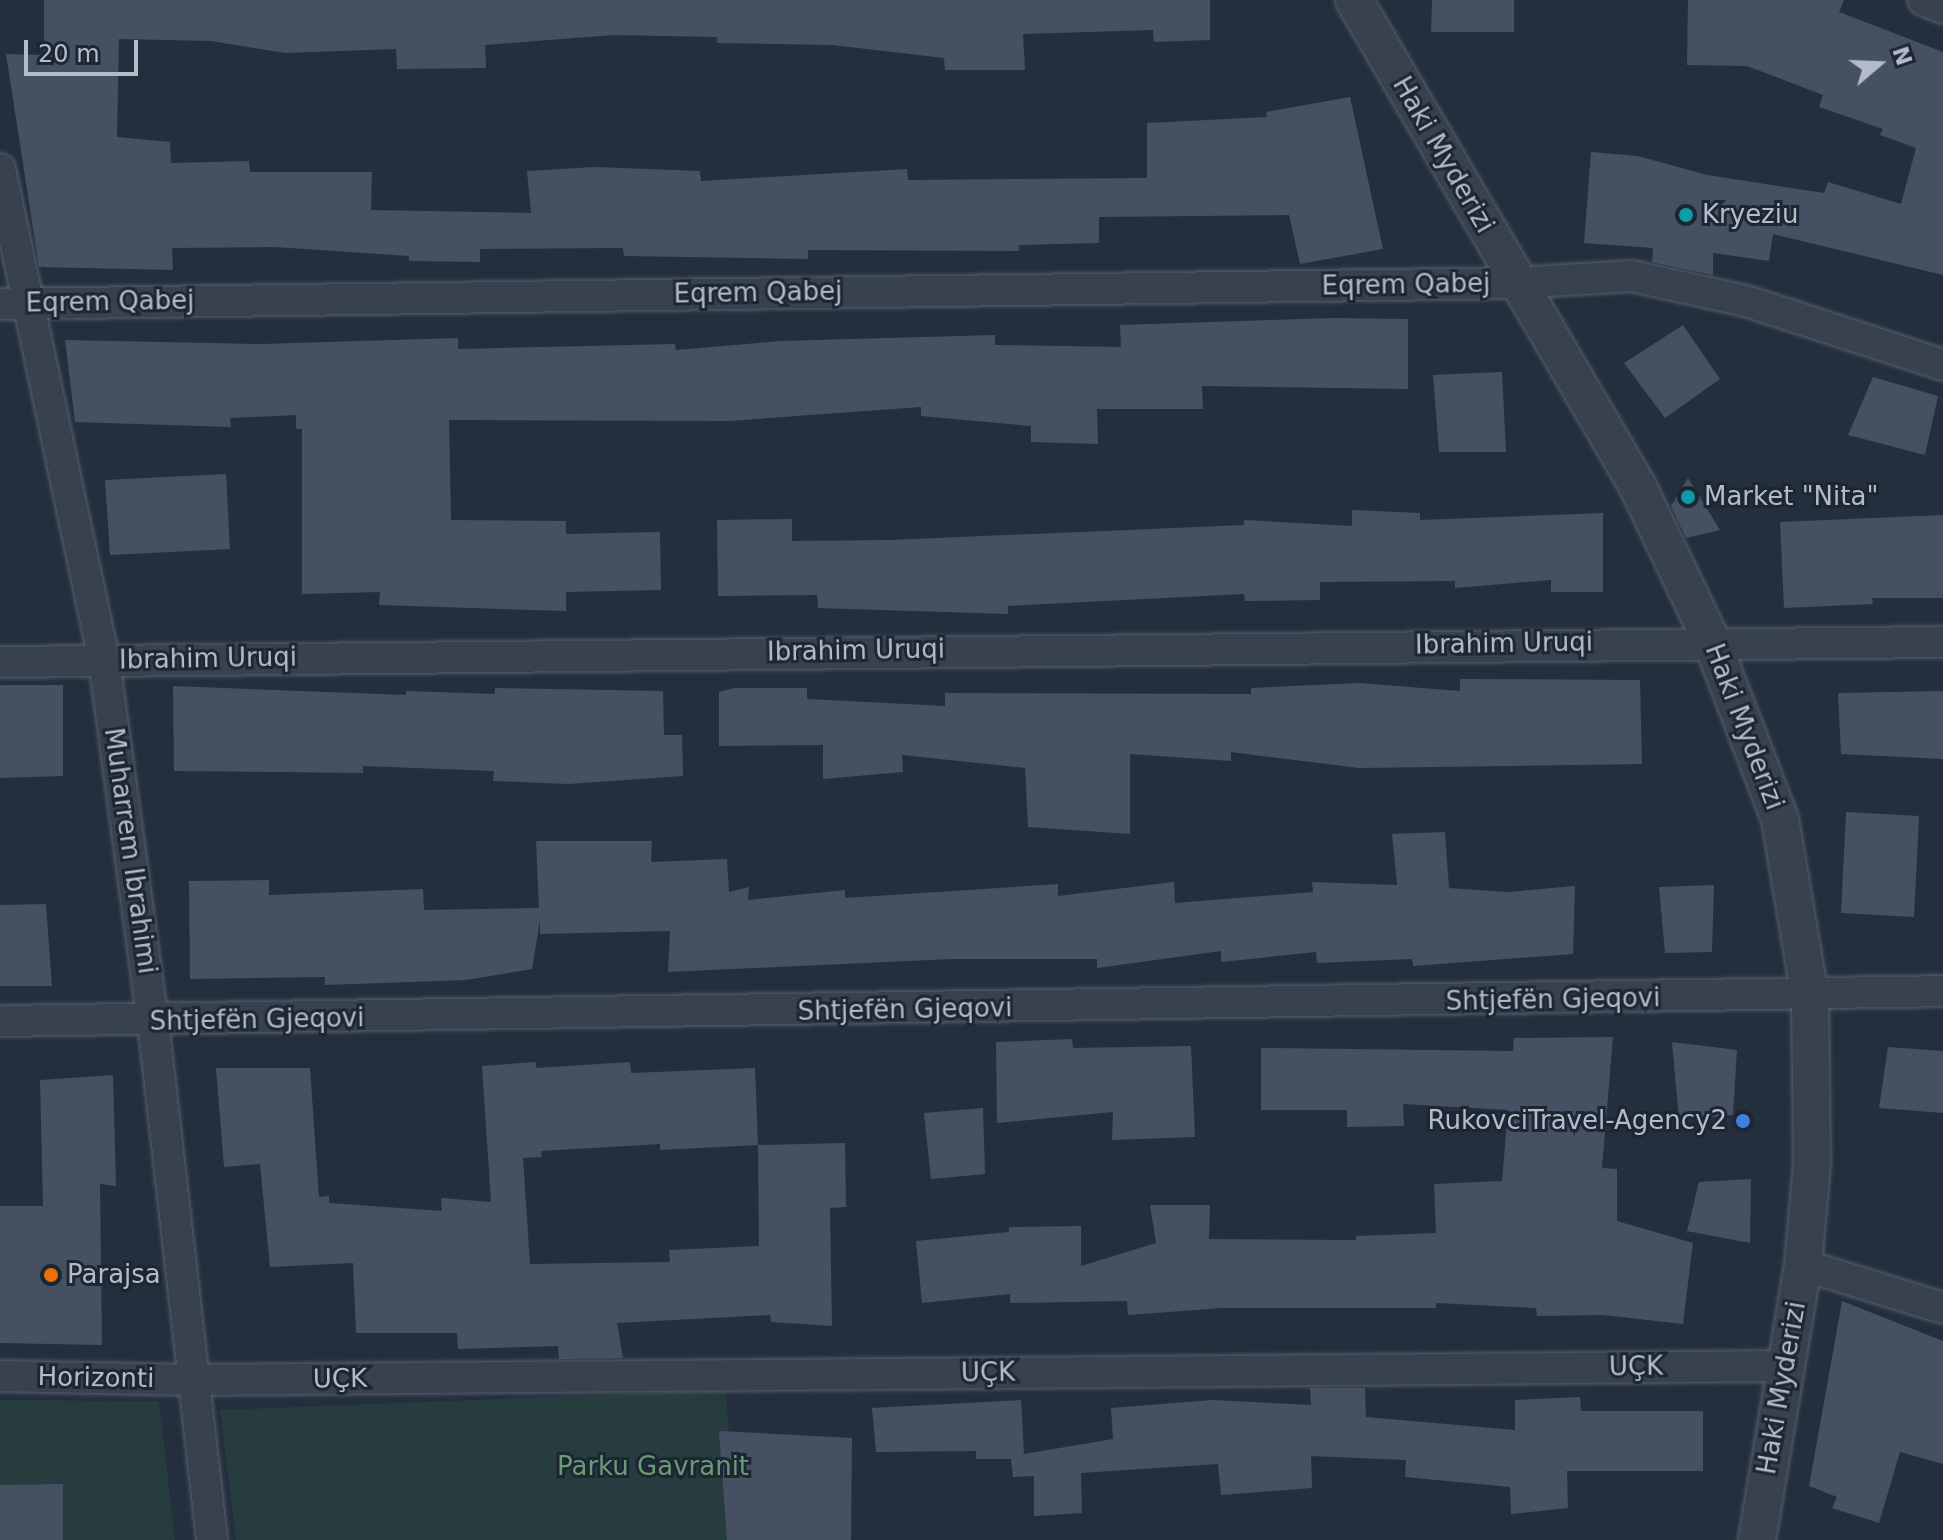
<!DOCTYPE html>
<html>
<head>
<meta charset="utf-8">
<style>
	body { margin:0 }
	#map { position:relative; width:1943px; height:1540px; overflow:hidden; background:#242f3e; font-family:"DejaVu Sans",sans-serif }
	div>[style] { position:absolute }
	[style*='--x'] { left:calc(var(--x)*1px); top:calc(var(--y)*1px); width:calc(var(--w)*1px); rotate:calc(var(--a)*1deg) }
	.green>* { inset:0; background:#263c3f }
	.building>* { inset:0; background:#455162 }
	.roads { filter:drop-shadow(0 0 2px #565f6c) drop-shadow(0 0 2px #565f6c) }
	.minor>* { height:30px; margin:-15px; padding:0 15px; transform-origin:15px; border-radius:15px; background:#38414e }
	.tertiary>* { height:36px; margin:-18px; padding:0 18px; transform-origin:18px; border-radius:18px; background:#38414e }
	.dots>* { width:22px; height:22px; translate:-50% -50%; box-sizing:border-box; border:4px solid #1d2633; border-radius:50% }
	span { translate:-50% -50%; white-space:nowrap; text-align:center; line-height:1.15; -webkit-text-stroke:6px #1d2633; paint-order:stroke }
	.street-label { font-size:26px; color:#b4bcc9 }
	.poi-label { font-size:26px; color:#b4bcc9 }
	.left { translate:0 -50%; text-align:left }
	.right { translate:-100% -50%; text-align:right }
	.park-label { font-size:26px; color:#6b9a76 }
	.north { position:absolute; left:1839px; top:24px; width:80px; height:80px; -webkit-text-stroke:6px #1d2633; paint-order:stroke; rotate:71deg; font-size:22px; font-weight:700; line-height:32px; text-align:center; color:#b4bcc9 }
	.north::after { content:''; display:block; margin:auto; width:28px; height:36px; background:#b4bcc9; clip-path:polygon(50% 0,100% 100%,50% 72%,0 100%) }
	.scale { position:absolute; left:24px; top:40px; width:114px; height:36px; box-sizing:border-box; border:4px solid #b4bcc9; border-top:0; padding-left:10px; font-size:24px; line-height:28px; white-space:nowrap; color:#b4bcc9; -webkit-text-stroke:6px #1d2633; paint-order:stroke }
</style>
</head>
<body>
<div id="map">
	<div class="green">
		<i style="clip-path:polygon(726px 1390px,736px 1540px,236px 1540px,220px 1410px)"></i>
		<i style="clip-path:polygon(0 1400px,159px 1401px,175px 1540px,0 1540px)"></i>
	</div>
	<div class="building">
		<i style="clip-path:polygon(44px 0,1210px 0,1210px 40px,1154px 42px,1153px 30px,1023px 34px,1025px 70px,945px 70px,944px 58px,832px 45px,717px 43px,717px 37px,613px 35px,485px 45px,486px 68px,397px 69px,396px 49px,285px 53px,211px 41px,119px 39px,117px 137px,170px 142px,171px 163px,249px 161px,250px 172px,372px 172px,371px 210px,531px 213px,527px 171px,594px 167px,700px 171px,701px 181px,907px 169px,908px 180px,1147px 178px,1147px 123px,1267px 117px,1266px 112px,1350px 97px,1383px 249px,1300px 264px,1289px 215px,1099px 217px,1099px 243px,1019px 245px,1019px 251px,808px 250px,808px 259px,624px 256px,623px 248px,480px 249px,480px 262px,409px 261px,409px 256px,275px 247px,172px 248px,173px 270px,39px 267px,6px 54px,44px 55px)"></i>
		<i style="clip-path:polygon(1432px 0,1514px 0,1514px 32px,1431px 32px)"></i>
		<i style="clip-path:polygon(1688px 0,1844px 0,1839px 12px,1943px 52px,1943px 275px,1773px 234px,1769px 261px,1713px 253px,1713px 275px,1652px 262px,1653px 248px,1584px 243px,1591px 152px,1638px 156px,1707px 175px,1824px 193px,1828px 182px,1901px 204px,1916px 148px,1880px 135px,1883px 129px,1819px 107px,1823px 95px,1747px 66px,1687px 65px)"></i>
		<i style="clip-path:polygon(1334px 318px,1408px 319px,1408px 389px,1202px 386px,1203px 409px,1097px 409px,1098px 444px,1031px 442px,1031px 426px,921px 416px,921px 407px,729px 421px,449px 420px,451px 520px,566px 521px,566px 534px,660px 532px,661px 590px,566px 592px,566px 611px,379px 605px,380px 592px,302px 594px,302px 429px,296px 429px,296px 415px,230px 418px,231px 427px,75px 422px,65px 340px,262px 344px,458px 338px,458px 349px,675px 344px,676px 350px,781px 341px,995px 335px,995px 345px,1121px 347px,1120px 325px)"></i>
		<i style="clip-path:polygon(1683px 325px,1720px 379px,1665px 418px,1624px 363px)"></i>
		<i style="clip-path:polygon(1502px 372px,1506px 452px,1439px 452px,1433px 375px)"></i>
		<i style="clip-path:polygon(1873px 377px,1938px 396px,1925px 455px,1848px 435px)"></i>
		<i style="clip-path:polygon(226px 474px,230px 549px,110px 555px,105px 480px)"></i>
		<i style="clip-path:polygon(1688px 478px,1720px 530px,1686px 538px,1671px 506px)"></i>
		<i style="clip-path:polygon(1352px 510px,1420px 513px,1420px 520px,1603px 513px,1603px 592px,1551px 592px,1551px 580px,1455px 588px,1455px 581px,1320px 582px,1320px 600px,1245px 601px,1244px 594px,1008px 606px,1008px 614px,818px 608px,817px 595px,718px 596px,717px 520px,792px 519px,792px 541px,890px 540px,1244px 525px,1244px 520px,1352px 526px)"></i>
		<i style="clip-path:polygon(1943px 515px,1943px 598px,1872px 598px,1873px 604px,1784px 608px,1780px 522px)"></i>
		<i style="clip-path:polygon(1460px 679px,1640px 680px,1642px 764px,1359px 768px,1231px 752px,1231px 761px,1130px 754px,1130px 834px,1028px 827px,1025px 768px,902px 755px,903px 772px,823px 779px,823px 745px,719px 746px,719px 692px,734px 688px,807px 688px,807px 699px,945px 706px,945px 693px,1251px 694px,1251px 688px,1359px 683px,1460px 691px)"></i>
		<i style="clip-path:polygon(0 685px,63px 685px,63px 776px,0 778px)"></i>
		<i style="clip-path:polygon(173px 686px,406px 695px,406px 691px,495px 694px,495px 688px,663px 691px,664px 735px,682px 735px,683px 776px,568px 784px,493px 781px,494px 771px,363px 766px,363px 773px,174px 771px)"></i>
		<i style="clip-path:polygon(1943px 691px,1943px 759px,1841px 754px,1838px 693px)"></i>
		<i style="clip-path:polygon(1846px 812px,1919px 816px,1914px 917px,1841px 913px)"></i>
		<i style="clip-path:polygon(1445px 832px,1449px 888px,1508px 892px,1575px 886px,1573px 954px,1413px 966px,1412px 959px,1317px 963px,1316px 952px,1221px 962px,1221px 951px,1097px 968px,1097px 959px,951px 959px,668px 972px,670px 931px,540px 934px,540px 920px,532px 969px,466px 980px,325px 985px,325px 977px,190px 979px,189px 881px,269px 880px,269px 895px,423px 889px,424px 910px,539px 908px,536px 841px,652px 841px,651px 862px,727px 859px,729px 892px,749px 887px,748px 900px,845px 890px,845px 898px,1058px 884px,1058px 896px,1174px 882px,1175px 903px,1313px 892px,1312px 882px,1397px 885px,1392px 834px)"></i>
		<i style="clip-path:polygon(1714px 885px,1712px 952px,1665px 953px,1659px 887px)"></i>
		<i style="clip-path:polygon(46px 904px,52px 986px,0 986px,0 905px)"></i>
		<i style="clip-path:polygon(1613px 1037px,1602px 1168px,1617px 1169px,1617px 1221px,1693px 1243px,1683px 1324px,1603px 1315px,1537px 1316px,1536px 1308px,1436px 1303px,1436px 1308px,1222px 1308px,1128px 1315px,1127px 1301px,1010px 1303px,1010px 1294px,922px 1303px,916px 1241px,1009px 1232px,1009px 1227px,1081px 1226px,1081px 1266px,1156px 1243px,1150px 1205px,1210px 1205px,1209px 1239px,1356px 1240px,1356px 1236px,1436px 1233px,1434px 1184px,1502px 1181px,1508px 1110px,1403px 1104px,1404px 1126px,1347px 1127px,1347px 1110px,1261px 1110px,1261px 1048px,1513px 1051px,1514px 1038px)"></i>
		<i style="clip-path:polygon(1072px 1039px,1073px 1048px,1191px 1046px,1195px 1137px,1112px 1140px,1113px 1112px,997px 1123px,996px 1042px)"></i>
		<i style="clip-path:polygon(1672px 1042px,1737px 1050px,1733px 1115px,1679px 1120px)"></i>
		<i style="clip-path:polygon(1888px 1047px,1943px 1051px,1943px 1113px,1879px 1108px)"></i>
		<i style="clip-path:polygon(evenodd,536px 1062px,536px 1068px,630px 1062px,631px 1073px,755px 1068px,758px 1145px,845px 1143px,846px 1207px,830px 1208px,832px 1326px,771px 1322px,770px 1315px,617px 1323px,623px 1358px,559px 1359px,558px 1346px,458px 1349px,457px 1333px,356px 1333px,353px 1263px,270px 1267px,260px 1164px,224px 1167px,216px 1068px,310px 1068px,319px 1197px,329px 1196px,329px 1203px,442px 1211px,441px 1198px,491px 1202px,482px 1066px,536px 1062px,660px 1144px,660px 1150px,758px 1145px,759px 1246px,669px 1250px,670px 1262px,530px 1264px,523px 1158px,542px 1157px,541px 1151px,660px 1144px)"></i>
		<i style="clip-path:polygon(113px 1075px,116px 1186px,100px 1184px,102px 1345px,0 1343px,0 1206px,43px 1206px,40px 1080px)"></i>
		<i style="clip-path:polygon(983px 1108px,985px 1174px,931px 1179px,924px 1113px)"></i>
		<i style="clip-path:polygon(1751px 1179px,1750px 1243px,1687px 1231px,1699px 1182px)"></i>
		<i style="clip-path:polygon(1842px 1301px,1943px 1341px,1943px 1464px,1900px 1452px,1879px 1523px,1832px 1508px,1837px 1497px,1809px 1486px)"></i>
		<i style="clip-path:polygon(1310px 1388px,1365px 1388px,1366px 1417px,1515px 1430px,1515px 1400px,1580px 1397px,1581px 1411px,1703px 1411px,1703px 1471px,1567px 1471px,1568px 1508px,1511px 1514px,1510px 1487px,1405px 1477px,1406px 1460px,1311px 1456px,1312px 1488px,1221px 1495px,1218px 1464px,1081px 1473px,1082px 1513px,1034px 1516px,1034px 1476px,1013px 1477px,1011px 1459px,976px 1459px,976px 1451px,876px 1452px,872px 1408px,1021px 1400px,1024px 1454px,1113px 1439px,1111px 1408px,1212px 1400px,1311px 1405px)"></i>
		<i style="clip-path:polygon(719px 1431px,852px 1438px,851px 1540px,727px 1540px)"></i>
		<i style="clip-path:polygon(63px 1484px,63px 1540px,0 1540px,0 1485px)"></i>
	</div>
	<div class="roads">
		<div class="minor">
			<i style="--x:1923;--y:0;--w:22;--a:22"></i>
			<i style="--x:0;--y:169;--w:502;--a:78.04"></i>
			<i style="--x:104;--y:660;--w:364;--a:82.3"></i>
			<i style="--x:153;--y:1021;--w:522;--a:83.51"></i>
			<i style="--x:0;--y:304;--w:1515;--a:-0.79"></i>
			<i style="--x:1515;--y:283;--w:117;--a:-3.4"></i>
			<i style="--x:1632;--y:276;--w:117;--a:12.4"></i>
			<i style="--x:1746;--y:301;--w:207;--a:18"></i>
			<i style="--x:0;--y:662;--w:1943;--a:-0.59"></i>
			<i style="--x:0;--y:1021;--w:1943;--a:-0.88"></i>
			<i style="--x:1803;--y:1265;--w:146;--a:17.1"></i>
			<i style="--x:0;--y:1376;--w:192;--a:1.2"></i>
			<i style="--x:192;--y:1380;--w:1593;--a:-0.5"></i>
		</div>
		<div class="tertiary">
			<i style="--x:1354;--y:0;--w:562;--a:59.74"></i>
			<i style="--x:1637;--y:485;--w:174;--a:64.5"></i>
			<i style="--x:1712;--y:642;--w:190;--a:69"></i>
			<i style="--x:1780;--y:819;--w:180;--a:80.4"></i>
			<i style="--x:1810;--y:996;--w:168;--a:89.3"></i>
			<i style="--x:1812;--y:1164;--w:101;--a:95.1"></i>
			<i style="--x:1803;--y:1265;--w:279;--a:99.5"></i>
		</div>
	</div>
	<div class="dots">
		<i style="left:1686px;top:215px;background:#0f9aa8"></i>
		<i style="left:1688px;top:497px;background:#0f9aa8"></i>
		<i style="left:1743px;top:1121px;background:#3f7fe0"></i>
		<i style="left:51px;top:1275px;background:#e8710a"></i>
	</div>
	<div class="street-label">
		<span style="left:1443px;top:155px;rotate:60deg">Haki Myderizi</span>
		<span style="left:1406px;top:285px;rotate:-1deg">Eqrem Qabej</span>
		<span style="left:758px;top:293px;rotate:-1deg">Eqrem Qabej</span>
		<span style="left:110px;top:302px;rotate:-1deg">Eqrem Qabej</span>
		<span style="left:1504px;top:644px;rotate:-1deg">Ibrahim Uruqi</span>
		<span style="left:856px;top:651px;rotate:-1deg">Ibrahim Uruqi</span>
		<span style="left:208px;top:659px;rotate:-1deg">Ibrahim Uruqi</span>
		<span style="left:1744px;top:727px;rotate:69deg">Haki Myderizi</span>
		<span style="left:130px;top:851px;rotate:82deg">Muharrem Ibrahimi</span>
		<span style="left:1553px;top:1000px;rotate:-1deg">Shtjefën Gjeqovi</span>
		<span style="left:905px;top:1010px;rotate:-1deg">Shtjefën Gjeqovi</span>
		<span style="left:257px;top:1020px;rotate:-1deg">Shtjefën Gjeqovi</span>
		<span style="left:1636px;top:1367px;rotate:-1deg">UÇK</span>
		<span style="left:988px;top:1373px;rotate:-1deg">UÇK</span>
		<span style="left:96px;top:1378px;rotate:1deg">Horizonti</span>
		<span style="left:340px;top:1379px;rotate:-1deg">UÇK</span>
		<span style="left:1782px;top:1388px;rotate:-80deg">Haki Myderizi</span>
	</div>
	<div class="poi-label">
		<span class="left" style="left:1702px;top:215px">Kryeziu</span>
		<span class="left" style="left:1704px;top:497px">Market "Nita"</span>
		<span class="right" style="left:1727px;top:1121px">RukovciTravel-Agency2</span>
		<span class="left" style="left:67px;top:1275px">Parajsa</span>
	</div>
	<div class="park-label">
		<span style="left:653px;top:1467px">Parku Gavranit</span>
	</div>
	<div class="north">N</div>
	<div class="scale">20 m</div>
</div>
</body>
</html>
